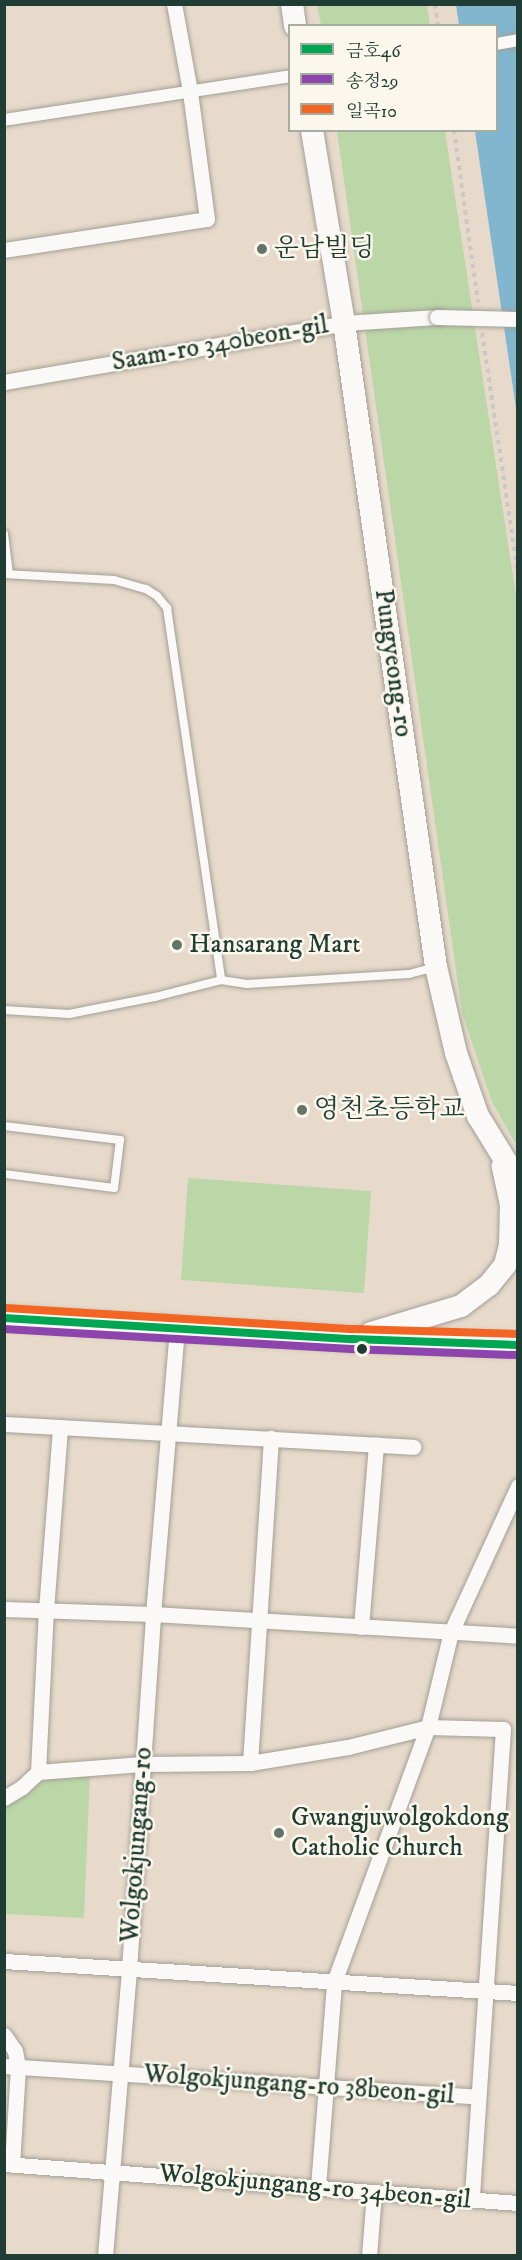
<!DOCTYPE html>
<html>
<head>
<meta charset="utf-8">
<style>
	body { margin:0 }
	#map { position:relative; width:522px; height:2260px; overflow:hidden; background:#e7dacb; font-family:"IM FELL DW Pica","Noto Serif KR",serif }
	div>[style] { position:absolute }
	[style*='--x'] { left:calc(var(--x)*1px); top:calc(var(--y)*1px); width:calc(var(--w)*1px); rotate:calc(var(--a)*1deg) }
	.green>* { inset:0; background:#bbd7a8 }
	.water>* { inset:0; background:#81b6ce }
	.path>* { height:4px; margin-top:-2px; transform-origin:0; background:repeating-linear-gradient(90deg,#c9c8c4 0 4.5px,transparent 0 9px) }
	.roads { filter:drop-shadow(0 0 2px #a39f95) drop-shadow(0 0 2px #a39f95) }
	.service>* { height:8px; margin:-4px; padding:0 4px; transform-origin:4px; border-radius:4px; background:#fbf9f7 }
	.pedestrian>* { height:12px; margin:-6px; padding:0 6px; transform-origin:6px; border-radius:6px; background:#fbf9f7 }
	.minor>* { height:15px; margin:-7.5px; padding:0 7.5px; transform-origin:7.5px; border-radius:7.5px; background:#fbf9f7 }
	.secondary>* { height:22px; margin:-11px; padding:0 11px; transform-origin:11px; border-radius:11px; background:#fbf9f7 }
	.bridges { filter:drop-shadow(0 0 2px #a39f95) drop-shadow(0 0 2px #a39f95) }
	.minor-bridge>* { height:15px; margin:-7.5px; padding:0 7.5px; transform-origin:7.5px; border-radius:7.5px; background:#fbf9f7 }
	.bus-1>* { height:8px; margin:-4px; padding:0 4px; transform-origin:4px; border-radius:4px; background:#00a651 }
	.bus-2>* { height:8px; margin:-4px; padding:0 4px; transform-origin:4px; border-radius:4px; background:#8e44ad }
	.bus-3>* { height:8px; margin:-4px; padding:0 4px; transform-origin:4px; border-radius:4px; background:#f26522 }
	.dots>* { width:16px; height:16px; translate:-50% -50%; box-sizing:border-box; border:3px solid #fbf7ec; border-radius:50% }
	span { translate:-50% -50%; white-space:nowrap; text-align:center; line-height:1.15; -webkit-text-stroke:5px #fbf7ec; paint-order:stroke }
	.poi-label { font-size:26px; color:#1f3d34 }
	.left { translate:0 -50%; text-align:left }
	.street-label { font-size:26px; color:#1f3d34 }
	.frame { position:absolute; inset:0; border:6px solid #1f3d34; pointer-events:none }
	.legend { position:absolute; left:288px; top:24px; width:210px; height:108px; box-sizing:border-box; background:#fbf7ec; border:2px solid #a3ada2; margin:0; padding:8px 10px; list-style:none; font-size:18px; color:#1f3d34 }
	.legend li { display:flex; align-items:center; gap:12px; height:30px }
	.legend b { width:30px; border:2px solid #a3ada2 }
</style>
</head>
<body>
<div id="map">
	<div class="green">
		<i style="clip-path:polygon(317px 5px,427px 5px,430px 25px,321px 25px)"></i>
		<i style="clip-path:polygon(337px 131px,445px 131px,517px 602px,517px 1146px,492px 1102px,462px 1013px)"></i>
		<i style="clip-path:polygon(188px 1178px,371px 1191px,364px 1293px,181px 1280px)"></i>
		<i style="clip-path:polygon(90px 1774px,84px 1918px,5px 1914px,5px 1805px,40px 1776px)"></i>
	</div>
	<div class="water">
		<i style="clip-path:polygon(456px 5px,517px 5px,517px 415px,475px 131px,496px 130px,496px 26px,459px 25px)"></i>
	</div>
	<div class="path">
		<i style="--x:435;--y:4;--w:22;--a:82"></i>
		<i style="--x:454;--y:130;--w:174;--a:82.1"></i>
		<i style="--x:482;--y:333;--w:243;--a:81.5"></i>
	</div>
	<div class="roads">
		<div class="service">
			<i style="--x:4;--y:534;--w:38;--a:83"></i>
			<i style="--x:4;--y:574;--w:110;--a:3.1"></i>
			<i style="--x:114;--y:580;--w:33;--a:16"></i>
			<i style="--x:146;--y:589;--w:13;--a:32"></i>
			<i style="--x:157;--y:596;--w:16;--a:50"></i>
			<i style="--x:167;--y:608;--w:376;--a:81.7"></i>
			<i style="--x:4;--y:1010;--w:65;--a:3.5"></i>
			<i style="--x:69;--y:1014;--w:88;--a:-11.2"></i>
			<i style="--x:155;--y:997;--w:68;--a:-14.4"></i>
			<i style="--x:221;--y:980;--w:26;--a:9"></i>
			<i style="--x:247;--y:984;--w:162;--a:-3.5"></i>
			<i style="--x:409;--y:974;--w:24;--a:-15"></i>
			<i style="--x:4;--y:1126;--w:117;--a:6.9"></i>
			<i style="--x:120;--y:1140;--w:48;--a:97.1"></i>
			<i style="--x:114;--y:1188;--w:111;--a:-172.7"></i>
		</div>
		<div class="pedestrian">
			<i style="--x:496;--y:44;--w:22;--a:-10"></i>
			<i style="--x:4;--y:120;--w:289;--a:-8.7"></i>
		</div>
		<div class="minor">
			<i style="--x:4;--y:250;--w:205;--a:-8.7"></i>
			<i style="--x:207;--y:219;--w:129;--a:-97.6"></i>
			<i style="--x:190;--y:91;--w:88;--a:-100.4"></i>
			<i style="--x:4;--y:382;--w:345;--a:-9.8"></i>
			<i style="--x:344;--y:323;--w:93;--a:-3.7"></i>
			<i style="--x:4;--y:1424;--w:410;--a:3.2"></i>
			<i style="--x:4;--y:1609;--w:149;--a:1.9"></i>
			<i style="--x:153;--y:1614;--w:366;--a:3.4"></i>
			<i style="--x:361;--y:1627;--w:183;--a:-85.3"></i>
			<i style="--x:250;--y:1763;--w:326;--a:-86.3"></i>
			<i style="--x:38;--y:1772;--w:162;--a:-87.2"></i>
			<i style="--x:46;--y:1610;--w:183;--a:-85.6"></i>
			<i style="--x:4;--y:1798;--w:21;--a:-31"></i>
			<i style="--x:22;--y:1787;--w:22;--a:-43"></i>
			<i style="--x:38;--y:1772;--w:104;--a:-4.4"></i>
			<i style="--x:142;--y:1764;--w:108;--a:-0.5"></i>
			<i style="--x:250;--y:1763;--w:99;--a:-9.3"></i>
			<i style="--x:348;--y:1747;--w:82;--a:-14"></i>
			<i style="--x:428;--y:1727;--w:75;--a:1.5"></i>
			<i style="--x:503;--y:1729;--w:471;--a:93.8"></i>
			<i style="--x:4;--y:1961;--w:515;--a:3.56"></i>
			<i style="--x:4;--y:2035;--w:19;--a:55"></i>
			<i style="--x:15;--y:2051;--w:16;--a:79"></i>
			<i style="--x:18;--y:2067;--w:97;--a:93.5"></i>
			<i style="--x:4;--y:2066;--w:475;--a:3.7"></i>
			<i style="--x:4;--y:2164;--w:515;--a:4.34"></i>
			<i style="--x:318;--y:2187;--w:206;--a:-85.5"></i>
			<i style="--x:334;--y:1982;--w:272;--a:-69.8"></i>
			<i style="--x:428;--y:1727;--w:98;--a:-76.4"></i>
			<i style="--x:451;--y:1632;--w:161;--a:-65.3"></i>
			<i style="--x:105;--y:2256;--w:288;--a:-85.2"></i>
			<i style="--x:129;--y:1969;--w:356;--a:-86.1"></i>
			<i style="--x:153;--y:1614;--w:287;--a:-85.2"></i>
			<i style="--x:369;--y:2256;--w:64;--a:-85.5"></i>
		</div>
		<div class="secondary">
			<i style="--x:292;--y:4;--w:22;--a:82"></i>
			<i style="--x:312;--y:130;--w:196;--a:80.6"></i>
			<i style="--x:344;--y:323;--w:651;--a:81.87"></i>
			<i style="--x:436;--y:967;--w:88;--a:76.9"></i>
			<i style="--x:456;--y:1053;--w:67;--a:70.8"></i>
			<i style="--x:478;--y:1116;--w:76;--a:58.4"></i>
			<i style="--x:4;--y:1318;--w:349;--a:3.5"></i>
			<i style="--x:352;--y:1339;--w:166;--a:2.1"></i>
			<i style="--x:371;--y:1333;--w:94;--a:-16.7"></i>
			<i style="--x:461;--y:1306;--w:35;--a:-37"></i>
			<i style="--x:489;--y:1285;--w:26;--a:-51"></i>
			<i style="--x:505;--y:1265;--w:21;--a:-76"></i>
			<i style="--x:510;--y:1245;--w:40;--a:-88.6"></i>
			<i style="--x:511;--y:1205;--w:40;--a:-102"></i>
		</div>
	</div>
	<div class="bridges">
		<div class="minor-bridge">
			<i style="--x:437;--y:317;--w:81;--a:1.4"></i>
		</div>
	</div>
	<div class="bus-1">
		<i style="--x:4;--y:1318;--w:349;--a:3.5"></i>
		<i style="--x:352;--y:1339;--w:166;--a:2.1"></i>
	</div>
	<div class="bus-2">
		<i style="--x:4;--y:1329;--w:348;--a:3.3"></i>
		<i style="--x:351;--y:1349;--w:167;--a:2.1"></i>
	</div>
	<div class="bus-3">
		<i style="--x:5;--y:1308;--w:349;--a:3.5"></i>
		<i style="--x:353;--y:1329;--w:165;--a:1.7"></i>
	</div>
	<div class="dots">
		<i style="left:262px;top:249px;background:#657469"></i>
		<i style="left:177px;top:945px;background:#657469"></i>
		<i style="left:302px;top:1110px;background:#657469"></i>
		<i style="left:362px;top:1349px;background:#1f3d34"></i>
		<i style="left:279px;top:1833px;background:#657469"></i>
	</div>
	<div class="poi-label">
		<span class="left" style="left:274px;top:249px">운남빌딩</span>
		<span class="left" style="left:189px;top:945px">Hansarang Mart</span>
		<span class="left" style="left:314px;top:1110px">영천초등학교</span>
		<span class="left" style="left:291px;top:1833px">Gwangjuwolgokdong<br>Catholic Church</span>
	</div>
	<div class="street-label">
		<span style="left:220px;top:344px;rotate:-10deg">Saam-ro 340beon-gil</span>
		<span style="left:393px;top:663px;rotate:82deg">Pungyeong-ro</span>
		<span style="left:137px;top:1845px;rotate:-86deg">Wolgokjungang-ro</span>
		<span style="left:299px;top:2085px;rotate:4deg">Wolgokjungang-ro 38beon-gil</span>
		<span style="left:315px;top:2187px;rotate:5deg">Wolgokjungang-ro 34beon-gil</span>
	</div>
	<div class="frame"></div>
	<ul class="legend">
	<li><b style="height:8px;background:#00a651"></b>금호46</li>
	<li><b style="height:8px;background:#8e44ad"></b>송정29</li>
	<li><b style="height:8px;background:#f26522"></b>일곡10</li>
	</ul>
</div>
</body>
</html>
